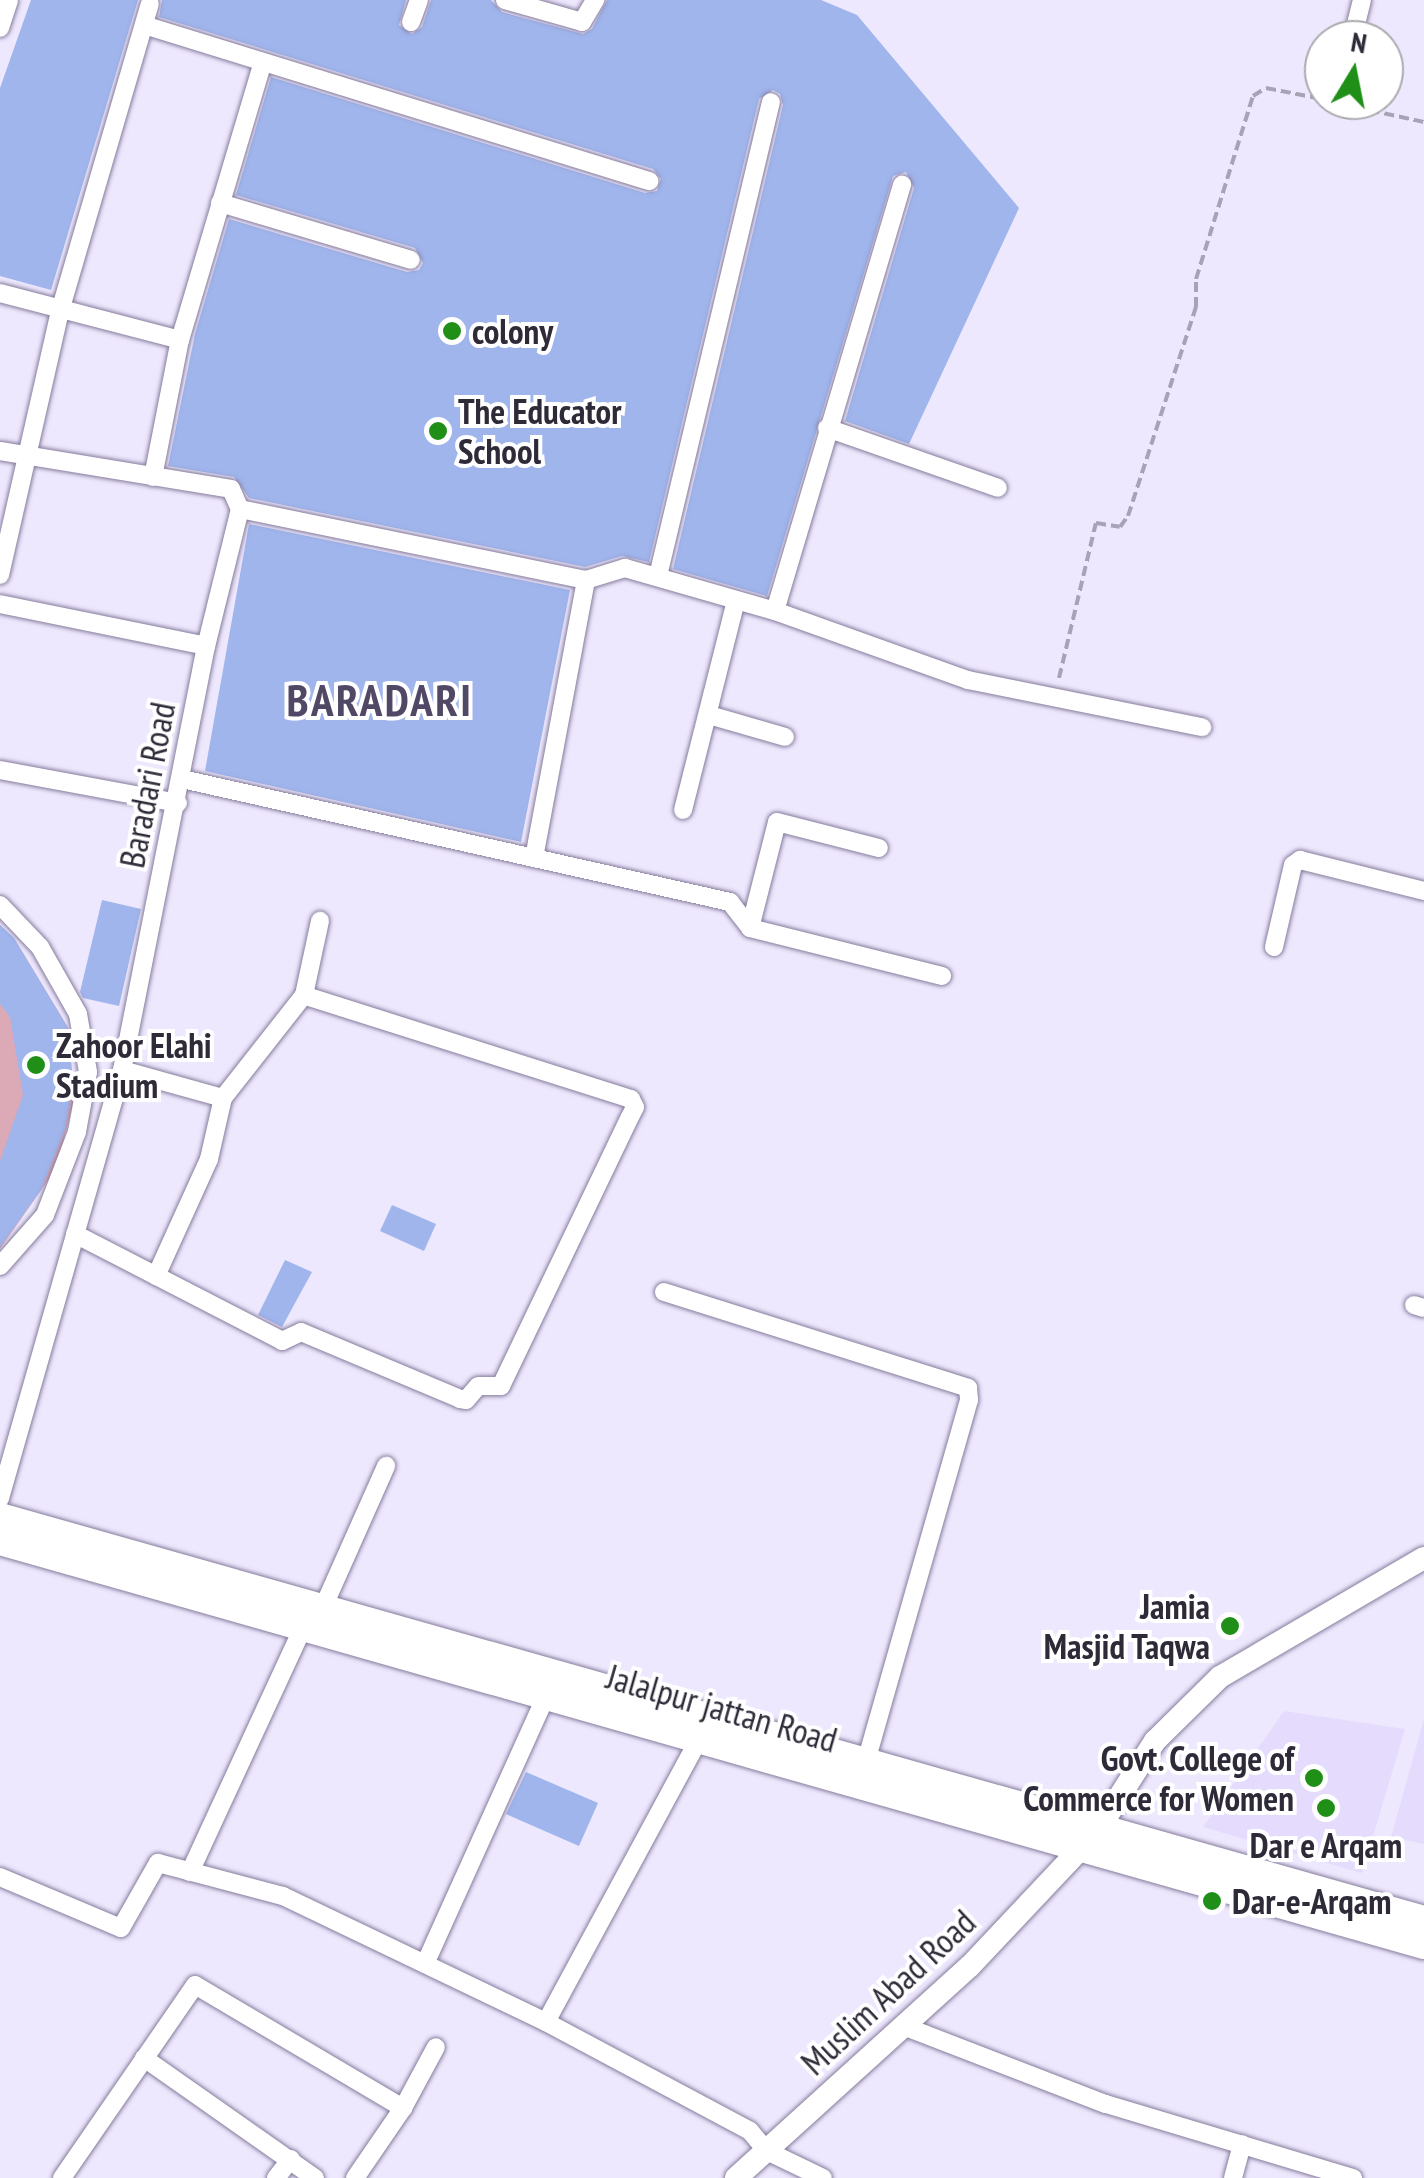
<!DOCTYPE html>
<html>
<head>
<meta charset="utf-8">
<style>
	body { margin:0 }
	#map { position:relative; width:1424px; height:2178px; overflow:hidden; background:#eee8fe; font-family:"PT Sans Narrow",sans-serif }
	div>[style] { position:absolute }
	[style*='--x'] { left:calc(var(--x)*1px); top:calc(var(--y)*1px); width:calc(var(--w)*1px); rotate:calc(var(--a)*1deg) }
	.built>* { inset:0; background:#e5dbfd }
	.green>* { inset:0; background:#dca9b7 }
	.building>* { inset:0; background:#9fb5ec }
	.path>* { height:4px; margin-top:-2px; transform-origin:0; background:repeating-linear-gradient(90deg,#a7a2b5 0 10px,transparent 0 15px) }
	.roads { filter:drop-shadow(0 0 2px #857c9c) drop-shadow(0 0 2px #857c9c) }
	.minor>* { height:18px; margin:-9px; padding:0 9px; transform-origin:9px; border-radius:9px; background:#fff }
	.tertiary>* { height:22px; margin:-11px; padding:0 11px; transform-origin:11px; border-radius:11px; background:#fff }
	.primary>* { height:28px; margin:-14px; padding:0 14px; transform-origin:14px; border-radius:14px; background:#fff }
	.dots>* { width:28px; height:28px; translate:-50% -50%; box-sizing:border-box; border:5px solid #fff; border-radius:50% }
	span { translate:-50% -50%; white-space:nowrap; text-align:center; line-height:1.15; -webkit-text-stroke:8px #fff; paint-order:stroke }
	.poi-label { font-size:35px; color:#2e2a38; font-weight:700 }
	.left { translate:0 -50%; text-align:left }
	.right { translate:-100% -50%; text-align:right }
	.street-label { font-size:35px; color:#2e2a38 }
	.district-label { font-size:45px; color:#514865; font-weight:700; letter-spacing:2.5px }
	.north { position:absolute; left:1304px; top:20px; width:100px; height:100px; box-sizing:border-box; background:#fff; border:2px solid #abaaaf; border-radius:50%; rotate:10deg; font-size:28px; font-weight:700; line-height:40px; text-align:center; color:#2e2a38 }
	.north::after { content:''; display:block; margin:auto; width:35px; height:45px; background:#1f8f18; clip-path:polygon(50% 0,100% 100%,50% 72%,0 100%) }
</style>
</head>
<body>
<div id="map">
	<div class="built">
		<i style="clip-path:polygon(1284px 1711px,1405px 1729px,1362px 1873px,1203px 1827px)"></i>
		<i style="clip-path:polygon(1424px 1719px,1424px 1844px,1391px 1837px)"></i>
	</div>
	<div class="green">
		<i style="clip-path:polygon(0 925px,14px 938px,69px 1029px,74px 1100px,56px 1169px,0 1249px)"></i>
	</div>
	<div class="building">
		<i style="clip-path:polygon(31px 0,138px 0,51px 290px,0 276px,0 88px)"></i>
		<i style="clip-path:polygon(162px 0,406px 0,399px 25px,412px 34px,422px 27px,431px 0,491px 0,502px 12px,583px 34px,592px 29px,607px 0,821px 0,857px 15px,1019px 208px,909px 444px,845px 421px,914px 188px,906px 172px,893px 176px,767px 596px,673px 569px,783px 105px,780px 94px,773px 90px,759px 99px,649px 562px,622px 556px,585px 567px,249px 498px,234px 477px,168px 466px,195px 334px,229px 219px,407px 272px,419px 270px,423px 263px,415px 248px,236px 195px,271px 77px,645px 193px,657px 191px,661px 179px,653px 169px,159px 17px)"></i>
		<i style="clip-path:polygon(249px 524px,570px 590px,521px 842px,205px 771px)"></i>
		<i style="clip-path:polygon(102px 900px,141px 909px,119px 1006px,83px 998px,80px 992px)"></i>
		<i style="clip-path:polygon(0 925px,14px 938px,67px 1026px,73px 1085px,65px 1129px,41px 1190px,0 1247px,0 1161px,23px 1095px,10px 1017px,0 1004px)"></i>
		<i style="clip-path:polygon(392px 1205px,436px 1224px,424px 1251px,380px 1231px)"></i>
		<i style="clip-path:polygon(285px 1260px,312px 1272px,282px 1327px,258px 1315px)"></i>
		<i style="clip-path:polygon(526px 1772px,598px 1803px,579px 1846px,506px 1814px)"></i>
	</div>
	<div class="path">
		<i style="--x:1355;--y:107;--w:71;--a:12.3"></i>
		<i style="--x:1059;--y:678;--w:159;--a:-76.6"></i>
		<i style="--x:1096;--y:523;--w:24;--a:9"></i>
		<i style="--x:1120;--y:527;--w:14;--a:-54"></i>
		<i style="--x:1128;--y:516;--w:220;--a:-72"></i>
		<i style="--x:1196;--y:307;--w:28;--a:-90"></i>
		<i style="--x:1196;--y:279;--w:192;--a:-72.7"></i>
		<i style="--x:1253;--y:96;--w:15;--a:-32"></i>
		<i style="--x:1266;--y:88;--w:52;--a:11.1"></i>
	</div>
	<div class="roads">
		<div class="minor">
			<i style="--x:505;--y:0;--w:80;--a:15.9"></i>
			<i style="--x:582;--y:22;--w:26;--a:-59"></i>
			<i style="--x:411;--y:22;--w:23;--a:-70"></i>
			<i style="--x:144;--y:25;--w:529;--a:17.17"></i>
			<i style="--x:0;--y:28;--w:29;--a:-72"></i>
			<i style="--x:1352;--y:40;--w:41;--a:-76"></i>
			<i style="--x:1337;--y:102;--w:2;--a:-90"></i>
			<i style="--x:220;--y:203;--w:199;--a:16.6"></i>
			<i style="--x:0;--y:293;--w:186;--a:14.6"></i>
			<i style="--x:827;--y:428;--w:181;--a:19.3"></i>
			<i style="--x:0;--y:451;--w:234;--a:9.3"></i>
			<i style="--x:231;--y:489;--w:22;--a:66"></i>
			<i style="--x:240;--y:509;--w:141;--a:103.9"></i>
			<i style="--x:206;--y:646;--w:432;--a:101.2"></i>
			<i style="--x:122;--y:1070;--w:446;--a:105.9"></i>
			<i style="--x:153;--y:477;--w:140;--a:-78.9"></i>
			<i style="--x:180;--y:340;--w:290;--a:-73.4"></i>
			<i style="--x:240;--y:509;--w:353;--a:11.6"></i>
			<i style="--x:586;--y:580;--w:41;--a:-17.1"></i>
			<i style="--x:625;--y:568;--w:156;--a:16"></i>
			<i style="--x:775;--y:611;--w:205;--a:19.7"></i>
			<i style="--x:968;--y:680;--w:239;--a:11.4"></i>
			<i style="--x:0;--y:575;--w:271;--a:-77.2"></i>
			<i style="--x:60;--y:311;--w:320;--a:-73.7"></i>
			<i style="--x:658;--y:576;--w:487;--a:-76.6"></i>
			<i style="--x:0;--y:604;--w:210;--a:11.5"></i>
			<i style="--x:775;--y:611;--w:445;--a:-73.4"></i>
			<i style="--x:709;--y:715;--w:79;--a:16.1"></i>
			<i style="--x:0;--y:770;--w:181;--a:10.5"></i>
			<i style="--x:182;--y:779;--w:562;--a:12.65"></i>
			<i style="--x:730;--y:902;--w:33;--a:52"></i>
			<i style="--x:750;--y:928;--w:198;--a:14"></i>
			<i style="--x:683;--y:810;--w:216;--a:-75.8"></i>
			<i style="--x:534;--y:858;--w:283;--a:-79.4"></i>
			<i style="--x:0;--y:905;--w:58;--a:46.4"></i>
			<i style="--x:40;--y:947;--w:77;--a:60.4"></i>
			<i style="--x:78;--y:1014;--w:59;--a:80.2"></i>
			<i style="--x:88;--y:1072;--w:61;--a:100.4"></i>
			<i style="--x:77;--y:1132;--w:89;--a:111.1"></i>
			<i style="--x:45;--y:1215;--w:68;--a:131.4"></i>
			<i style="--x:750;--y:928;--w:109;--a:-75.7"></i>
			<i style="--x:777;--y:822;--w:105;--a:14.3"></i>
			<i style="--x:1274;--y:947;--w:84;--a:-77"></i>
			<i style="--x:1293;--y:865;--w:9;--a:-36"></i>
			<i style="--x:1300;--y:860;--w:128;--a:14"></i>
			<i style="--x:122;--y:1070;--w:105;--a:15.5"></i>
			<i style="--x:223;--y:1098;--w:131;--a:-51.8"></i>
			<i style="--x:304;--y:995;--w:76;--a:-77.8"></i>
			<i style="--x:75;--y:1234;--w:233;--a:27.3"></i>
			<i style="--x:282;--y:1341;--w:21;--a:-25"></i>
			<i style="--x:301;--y:1332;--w:173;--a:22.8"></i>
			<i style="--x:460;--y:1399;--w:6;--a:9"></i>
			<i style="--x:466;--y:1400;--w:18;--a:-49"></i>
			<i style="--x:478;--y:1386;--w:23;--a:0"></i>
			<i style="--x:501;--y:1386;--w:298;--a:-64.4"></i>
			<i style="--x:630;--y:1117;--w:11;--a:-63"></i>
			<i style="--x:635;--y:1107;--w:9;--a:-117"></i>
			<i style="--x:631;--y:1099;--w:343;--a:-162.4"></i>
			<i style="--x:156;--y:1276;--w:128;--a:-65.6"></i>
			<i style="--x:209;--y:1159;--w:63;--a:-77.1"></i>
			<i style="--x:664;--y:1292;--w:319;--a:17.5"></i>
			<i style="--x:968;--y:1388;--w:12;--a:85"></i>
			<i style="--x:969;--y:1400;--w:379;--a:105.9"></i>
			<i style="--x:1414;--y:1305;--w:10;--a:17"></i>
			<i style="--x:322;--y:1610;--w:158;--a:-66"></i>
			<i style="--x:190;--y:1872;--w:269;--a:-65.2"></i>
			<i style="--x:0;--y:1877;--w:131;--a:22.9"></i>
			<i style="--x:121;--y:1928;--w:75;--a:-60.4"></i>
			<i style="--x:158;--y:1863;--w:129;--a:14.8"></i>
			<i style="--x:283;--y:1896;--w:292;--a:25.6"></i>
			<i style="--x:546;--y:2022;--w:231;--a:28.1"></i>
			<i style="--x:750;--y:2131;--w:26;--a:50"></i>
			<i style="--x:767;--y:2151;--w:62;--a:25.7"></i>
			<i style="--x:425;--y:1964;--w:294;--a:-65.7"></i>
			<i style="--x:546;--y:2022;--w:319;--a:-61.6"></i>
			<i style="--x:906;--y:2027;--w:214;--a:21.1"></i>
			<i style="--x:1106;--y:2104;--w:258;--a:16.7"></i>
			<i style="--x:144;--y:2058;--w:209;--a:35.1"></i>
			<i style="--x:403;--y:2108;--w:69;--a:-61.6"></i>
			<i style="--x:62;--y:2178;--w:234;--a:-55.4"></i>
			<i style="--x:195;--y:1985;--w:242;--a:30.6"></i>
			<i style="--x:403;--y:2108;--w:85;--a:124.4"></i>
			<i style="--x:276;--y:2178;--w:24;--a:-52"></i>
			<i style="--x:1233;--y:2178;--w:35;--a:-75"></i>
		</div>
		<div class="tertiary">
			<i style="--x:736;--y:2178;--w:316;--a:-42.2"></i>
			<i style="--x:970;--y:1966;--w:187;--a:-46.7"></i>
			<i style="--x:1098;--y:1830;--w:106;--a:-57.4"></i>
			<i style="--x:1155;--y:1741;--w:91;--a:-44.6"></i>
			<i style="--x:1220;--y:1677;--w:236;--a:-30.3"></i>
		</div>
		<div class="primary">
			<i style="--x:0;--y:1517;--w:1480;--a:15.8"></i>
			<i style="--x:0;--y:1541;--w:1480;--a:15.84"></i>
		</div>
	</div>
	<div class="dots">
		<i style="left:452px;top:331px;background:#1f8f18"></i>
		<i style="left:438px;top:431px;background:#1f8f18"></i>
		<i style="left:36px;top:1065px;background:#1f8f18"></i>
		<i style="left:1230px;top:1626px;background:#1f8f18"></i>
		<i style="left:1314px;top:1778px;background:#1f8f18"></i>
		<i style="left:1326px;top:1808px;background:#1f8f18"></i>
		<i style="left:1212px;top:1901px;background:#1f8f18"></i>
	</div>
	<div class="poi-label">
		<span class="left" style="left:472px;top:331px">colony</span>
		<span class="left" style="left:458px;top:431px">The Educator<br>School</span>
		<span class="left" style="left:56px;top:1065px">Zahoor Elahi<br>Stadium</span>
		<span class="right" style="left:1210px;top:1626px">Jamia<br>Masjid Taqwa</span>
		<span class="right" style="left:1294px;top:1778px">Govt. College of<br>Commerce for Women</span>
		<span style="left:1326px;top:1845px">Dar e Arqam</span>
		<span class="left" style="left:1232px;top:1901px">Dar-e-Arqam</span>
	</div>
	<div class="street-label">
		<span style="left:147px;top:785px;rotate:-79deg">Baradari Road</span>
		<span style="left:722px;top:1708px;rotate:16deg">Jalalpur jattan Road</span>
		<span style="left:888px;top:1992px;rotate:-43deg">Muslim Abad Road</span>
	</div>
	<div class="district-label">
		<span style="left:380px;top:700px">BARADARI</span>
	</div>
	<div class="north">N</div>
</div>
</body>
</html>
